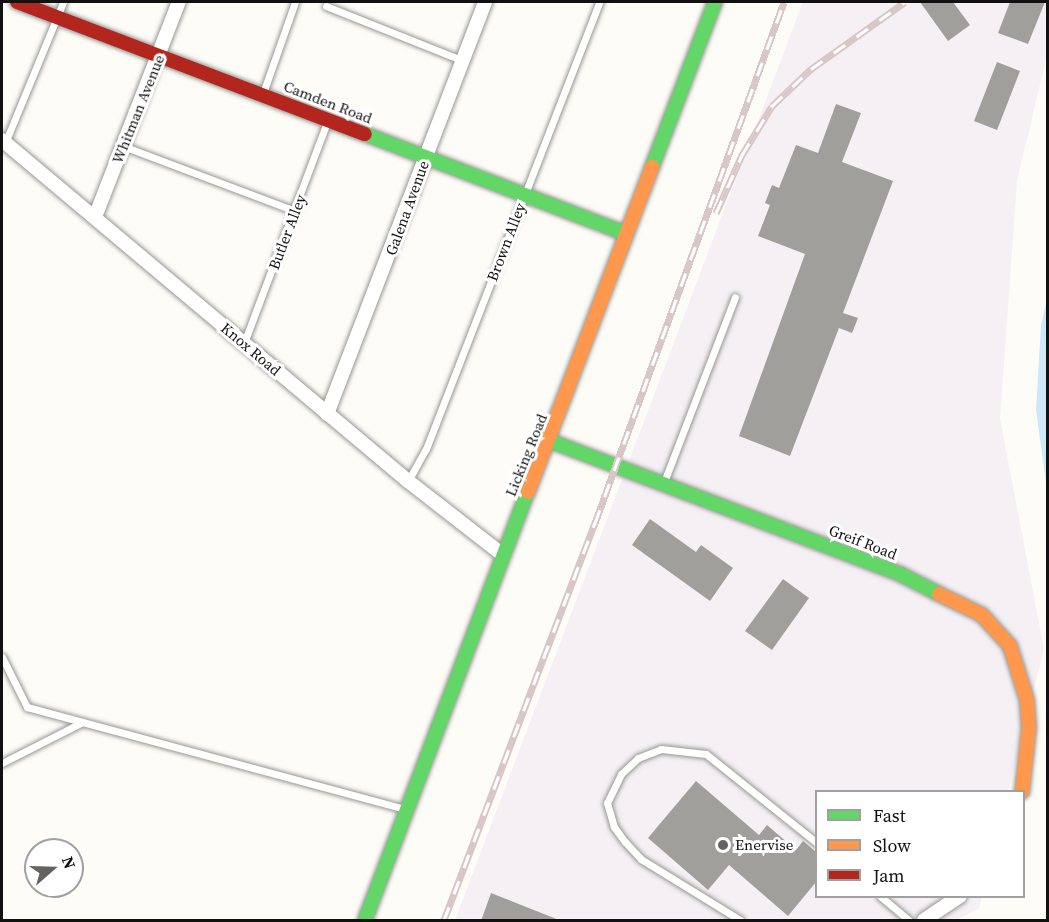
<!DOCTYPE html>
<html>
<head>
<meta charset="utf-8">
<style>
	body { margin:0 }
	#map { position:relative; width:1049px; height:922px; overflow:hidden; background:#fdfcf7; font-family:"Source Serif 4",serif }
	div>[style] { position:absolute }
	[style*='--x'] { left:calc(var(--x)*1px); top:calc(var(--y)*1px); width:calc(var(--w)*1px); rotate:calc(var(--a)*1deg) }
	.industrial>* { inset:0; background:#f5f0f3 }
	.water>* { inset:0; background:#cde8f7 }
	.building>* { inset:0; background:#a19f9c }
	.roads { filter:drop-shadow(0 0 2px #979795) drop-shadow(0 0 2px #979795) }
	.lane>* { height:7px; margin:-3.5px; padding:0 3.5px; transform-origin:3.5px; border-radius:3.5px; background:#fffffe }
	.street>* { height:14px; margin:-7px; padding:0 7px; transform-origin:7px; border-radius:7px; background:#fffffe }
	.fast>* { height:14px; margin:-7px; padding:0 7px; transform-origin:7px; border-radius:7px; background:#63d668 }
	.slow>* { height:14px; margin:-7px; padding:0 7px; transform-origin:7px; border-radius:7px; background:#ff974d }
	.jam>* { height:14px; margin:-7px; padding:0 7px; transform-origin:7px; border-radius:7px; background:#b3261e }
	.rail>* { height:7px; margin-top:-3.5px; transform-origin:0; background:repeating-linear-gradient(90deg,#fff 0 14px,#d9c6c7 0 28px); box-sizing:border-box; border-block:2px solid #d9c6c7 }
	.dots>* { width:16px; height:16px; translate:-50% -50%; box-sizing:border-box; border:3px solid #fff; border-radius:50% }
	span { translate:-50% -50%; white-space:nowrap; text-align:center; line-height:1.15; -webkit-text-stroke:6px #fff; paint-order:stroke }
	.street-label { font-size:15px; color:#111 }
	.poi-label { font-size:15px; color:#111 }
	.left { translate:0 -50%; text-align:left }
	.frame { position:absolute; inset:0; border:3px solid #111; pointer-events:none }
	.legend { position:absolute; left:815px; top:790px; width:210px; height:108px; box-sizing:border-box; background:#fff; border:2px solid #a0a0a0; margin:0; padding:8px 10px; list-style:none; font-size:18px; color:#111 }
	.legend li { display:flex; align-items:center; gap:12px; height:30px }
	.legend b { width:30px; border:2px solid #a0a0a0 }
	.north { position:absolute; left:24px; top:838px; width:60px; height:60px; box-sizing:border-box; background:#fff; border:2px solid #a0a0a0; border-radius:50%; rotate:70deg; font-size:16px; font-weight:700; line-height:24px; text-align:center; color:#111 }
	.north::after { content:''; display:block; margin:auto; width:21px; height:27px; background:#646362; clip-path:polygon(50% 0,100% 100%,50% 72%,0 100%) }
</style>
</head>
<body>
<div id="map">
	<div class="industrial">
		<i style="clip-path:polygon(803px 2px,1047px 2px,1047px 56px,1017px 180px,1000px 419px,1044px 649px,1008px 791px,816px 792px,816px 896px,982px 897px,979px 908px,957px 920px,455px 920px)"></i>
	</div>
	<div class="water">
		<i style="clip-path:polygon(1047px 299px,1047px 489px,1036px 410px,1041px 325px)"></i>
	</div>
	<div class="building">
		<i style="clip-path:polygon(920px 2px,953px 2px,970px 25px,948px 41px)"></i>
		<i style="clip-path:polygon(1010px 2px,1045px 2px,1028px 44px,998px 33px)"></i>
		<i style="clip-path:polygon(997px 62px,1020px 71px,997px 130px,974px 121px)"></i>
		<i style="clip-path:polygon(836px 104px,861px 113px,842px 162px,893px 181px,843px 313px,858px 318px,852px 333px,839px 328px,790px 456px,739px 436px,805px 254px,758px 236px,770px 205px,765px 203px,772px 185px,779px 188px,796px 145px,818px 153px)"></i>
		<i style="clip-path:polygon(650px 519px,696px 552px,701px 545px,733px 568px,710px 601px,632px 545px)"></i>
		<i style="clip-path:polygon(783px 579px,809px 598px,772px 650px,745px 631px)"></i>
		<i style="clip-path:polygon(696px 781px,759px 835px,767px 825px,796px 850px,803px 841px,816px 852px,816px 882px,788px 916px,729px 865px,708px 890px,648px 838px)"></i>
		<i style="clip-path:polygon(491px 893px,559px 920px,559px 921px,481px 921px)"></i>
	</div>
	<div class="roads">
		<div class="lane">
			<i style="--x:326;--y:6;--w:145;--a:21.8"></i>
			<i style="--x:263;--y:93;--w:96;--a:-70.6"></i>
			<i style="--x:5;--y:143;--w:152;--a:-67.6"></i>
			<i style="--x:123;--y:146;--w:184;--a:20.7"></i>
			<i style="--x:244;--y:343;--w:236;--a:-69.4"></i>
			<i style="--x:408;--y:481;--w:37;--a:-61"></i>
			<i style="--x:426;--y:449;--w:479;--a:-68.8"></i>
			<i style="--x:664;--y:482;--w:198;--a:-69"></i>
			<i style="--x:2;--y:657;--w:56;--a:63.4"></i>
			<i style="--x:27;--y:707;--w:391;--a:15.1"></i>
			<i style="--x:2;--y:763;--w:89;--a:-26.9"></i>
			<i style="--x:880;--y:896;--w:38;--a:40"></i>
			<i style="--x:740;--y:920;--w:116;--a:-148.4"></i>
			<i style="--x:641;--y:859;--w:23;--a:-133"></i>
			<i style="--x:625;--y:842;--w:19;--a:-126"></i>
			<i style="--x:614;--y:827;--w:25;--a:-106"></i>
			<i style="--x:607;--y:803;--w:32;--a:-64"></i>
			<i style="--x:621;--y:774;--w:23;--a:-43"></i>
			<i style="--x:638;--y:758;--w:25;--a:-21"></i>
			<i style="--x:661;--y:749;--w:45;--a:6.3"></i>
			<i style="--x:706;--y:754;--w:141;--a:38.7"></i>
		</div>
		<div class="street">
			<i style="--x:2;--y:140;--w:530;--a:40.03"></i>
			<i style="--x:408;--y:481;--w:120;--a:37.9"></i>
			<i style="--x:95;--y:217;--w:231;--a:-68.7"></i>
			<i style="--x:327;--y:414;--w:441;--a:-69"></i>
			<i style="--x:924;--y:920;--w:43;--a:-33.7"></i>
		</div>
		<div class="fast">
			<i style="--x:365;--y:134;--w:280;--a:20.9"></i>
			<i style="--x:652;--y:167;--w:177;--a:-69.1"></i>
			<i style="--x:550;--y:441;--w:374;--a:20.8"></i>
			<i style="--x:900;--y:574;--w:44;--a:27.1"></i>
			<i style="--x:365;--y:920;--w:458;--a:-69.2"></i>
		</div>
		<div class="slow">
			<i style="--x:528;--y:492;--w:348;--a:-69.1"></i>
			<i style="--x:939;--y:594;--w:48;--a:26"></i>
			<i style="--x:982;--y:615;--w:42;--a:47.9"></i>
			<i style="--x:1010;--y:646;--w:57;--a:72.5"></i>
			<i style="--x:1027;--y:700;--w:27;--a:86"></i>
			<i style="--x:1029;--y:727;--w:65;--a:96.1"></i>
		</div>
		<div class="jam">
			<i style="--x:17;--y:2;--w:372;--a:20.8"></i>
		</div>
	</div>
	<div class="rail">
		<i style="--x:716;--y:213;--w:64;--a:-65.9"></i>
		<i style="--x:742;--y:155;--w:57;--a:-58.5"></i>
		<i style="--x:772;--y:106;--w:54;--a:-43.5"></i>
		<i style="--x:811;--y:69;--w:115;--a:-35.5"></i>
		<i style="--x:444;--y:920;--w:425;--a:-69.2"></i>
		<i style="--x:595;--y:523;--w:554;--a:-70.06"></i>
	</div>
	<div class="dots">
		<i style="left:723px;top:845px;background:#646362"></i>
	</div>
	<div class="street-label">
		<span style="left:328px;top:102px;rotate:21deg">Camden Road</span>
		<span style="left:138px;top:109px;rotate:-68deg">Whitman Avenue</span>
		<span style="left:407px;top:208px;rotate:-70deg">Galena Avenue</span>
		<span style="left:287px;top:232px;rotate:-69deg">Butler Alley</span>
		<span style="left:506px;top:242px;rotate:-69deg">Brown Alley</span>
		<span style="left:251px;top:349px;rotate:40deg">Knox Road</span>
		<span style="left:526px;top:455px;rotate:-68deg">Licking Road</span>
		<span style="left:863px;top:542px;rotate:21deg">Greif Road</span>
	</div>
	<div class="poi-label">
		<span class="left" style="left:735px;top:845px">Enervise</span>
	</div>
	<div class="frame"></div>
	<ul class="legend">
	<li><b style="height:8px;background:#63d668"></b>Fast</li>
	<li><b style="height:8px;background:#ff974d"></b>Slow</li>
	<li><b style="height:8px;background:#b3261e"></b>Jam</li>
	</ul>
	<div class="north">N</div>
</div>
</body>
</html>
